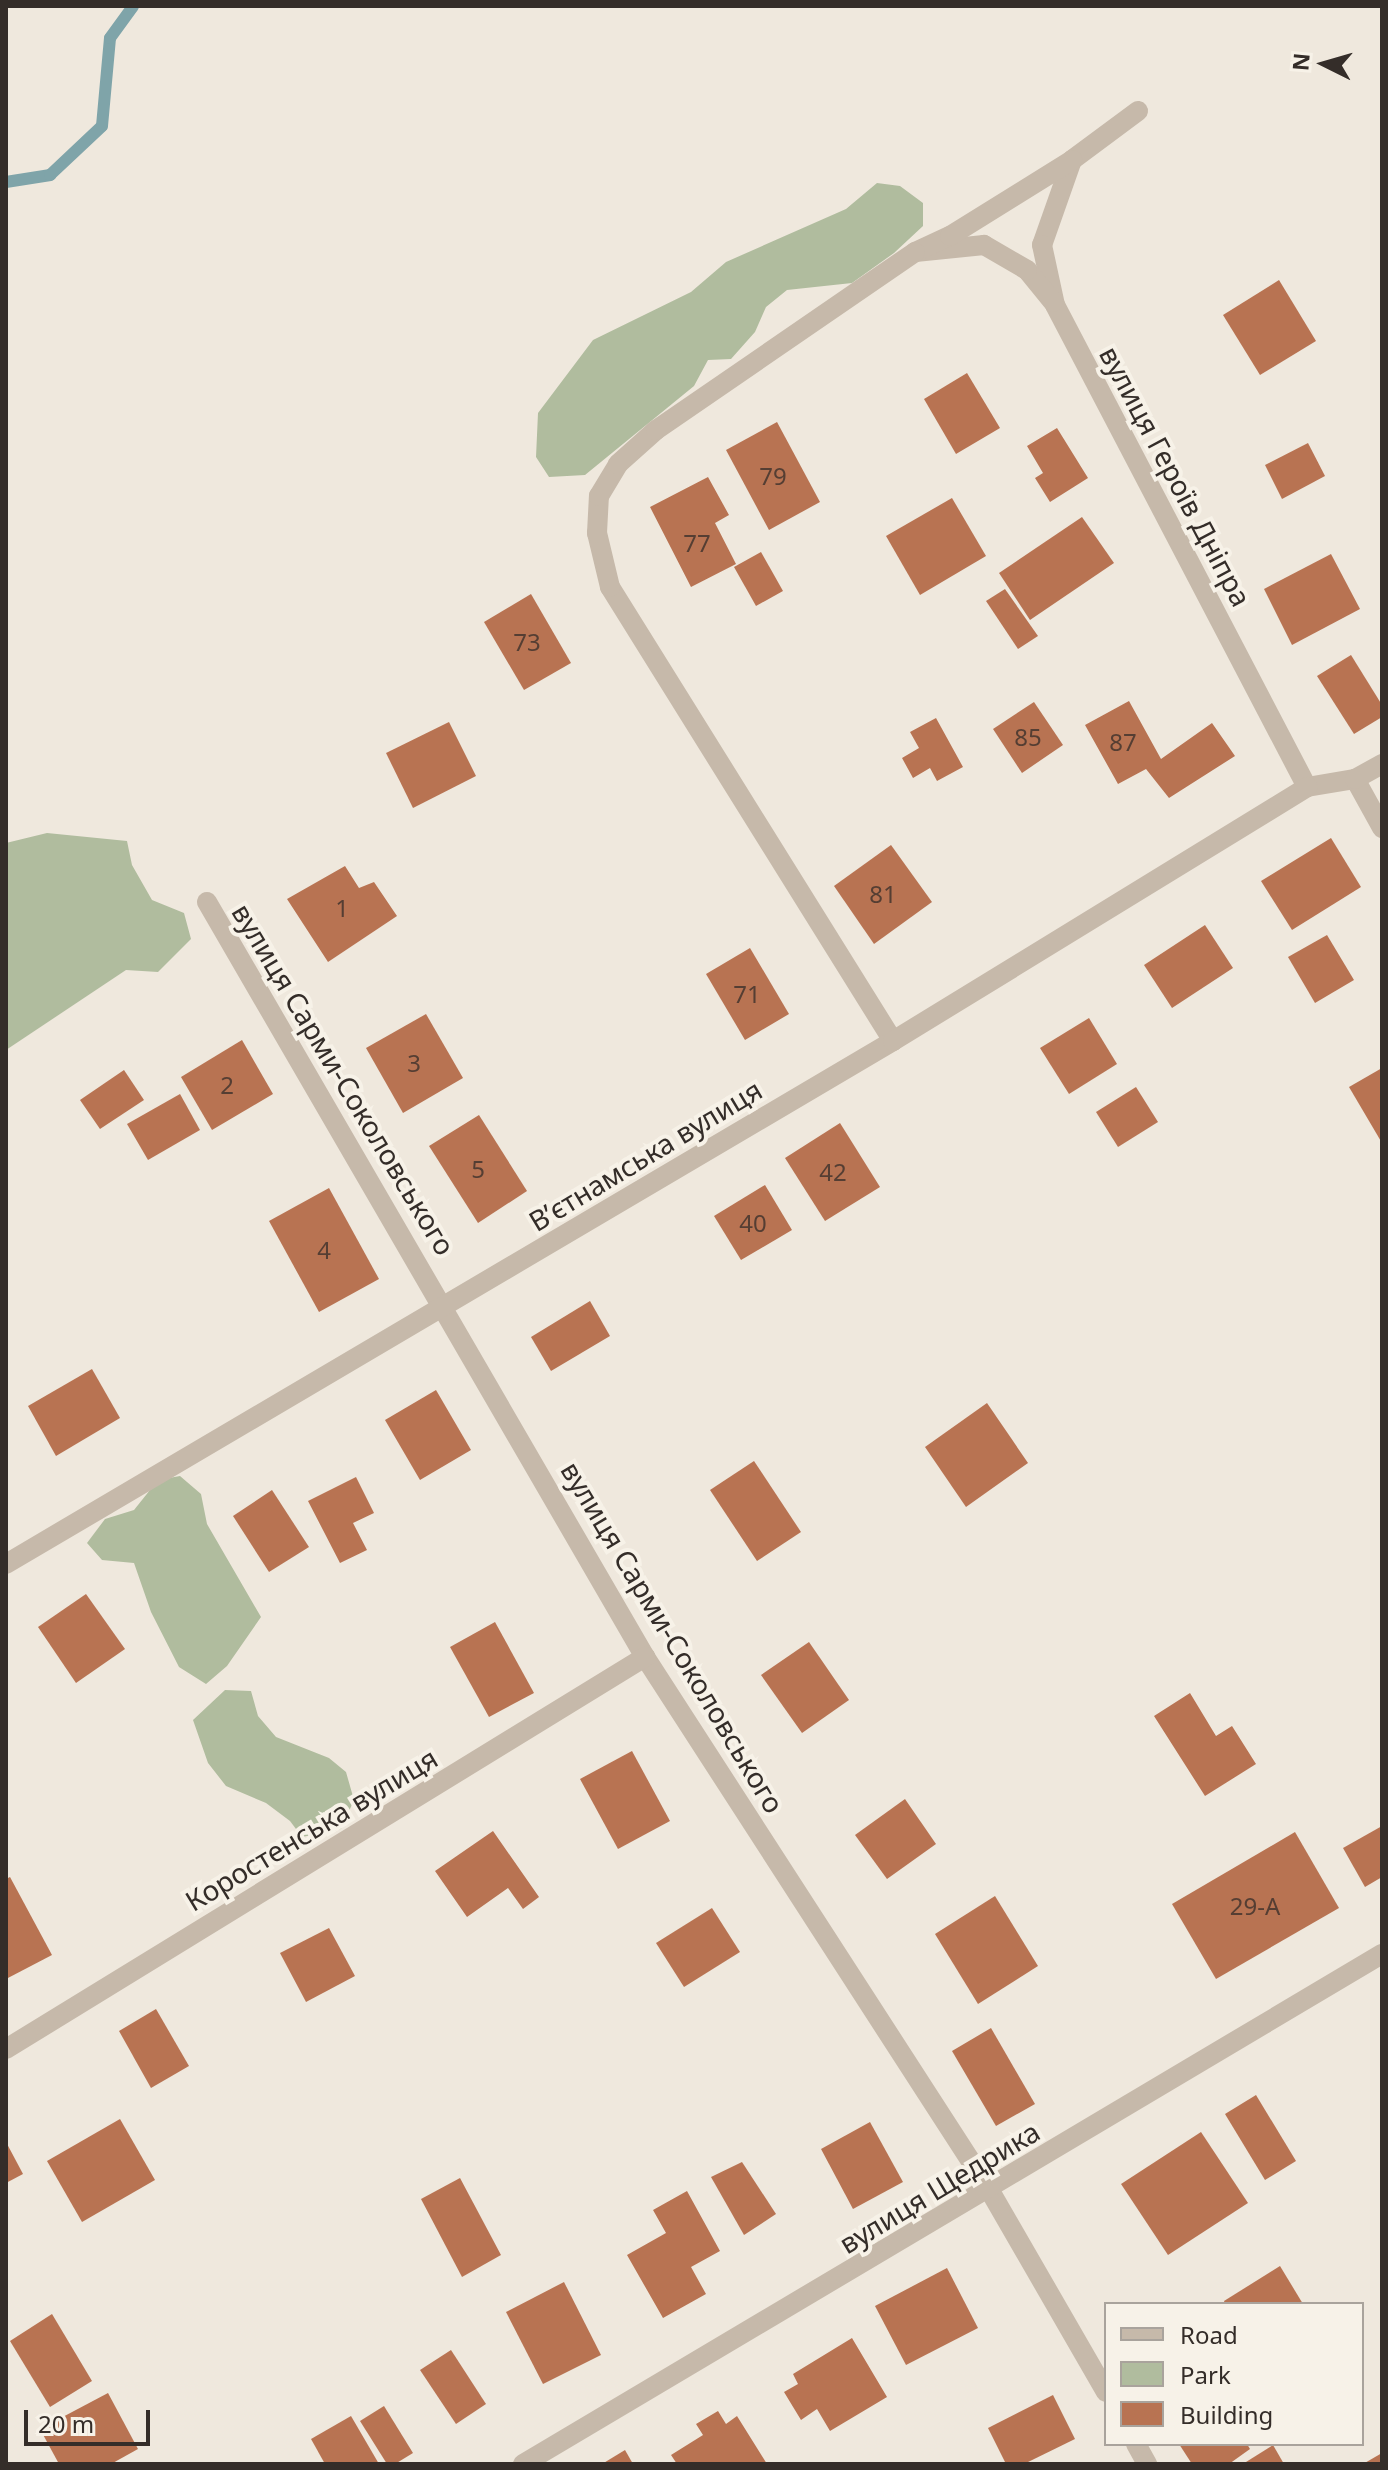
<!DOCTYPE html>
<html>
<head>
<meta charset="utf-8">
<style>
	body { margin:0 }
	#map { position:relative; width:1388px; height:2470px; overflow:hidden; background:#efe8dd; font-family:"Noto Sans",sans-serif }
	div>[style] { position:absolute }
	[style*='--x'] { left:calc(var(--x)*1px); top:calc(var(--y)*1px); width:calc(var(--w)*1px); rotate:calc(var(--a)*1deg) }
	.green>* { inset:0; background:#b0bc9e }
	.stream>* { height:12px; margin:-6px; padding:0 6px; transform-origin:6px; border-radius:6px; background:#7fa4a9 }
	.building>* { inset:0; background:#b87352 }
	.minor>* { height:20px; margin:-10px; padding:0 10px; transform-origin:10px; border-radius:10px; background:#c6b9aa }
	span { translate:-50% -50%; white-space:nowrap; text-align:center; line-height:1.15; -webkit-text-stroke:8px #f7f2e8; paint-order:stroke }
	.number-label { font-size:24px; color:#553e33 }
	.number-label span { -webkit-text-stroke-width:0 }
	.street-label { font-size:28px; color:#342d29 }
	.frame { position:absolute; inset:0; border:8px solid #342d29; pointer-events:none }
	.legend { position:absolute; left:1104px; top:2302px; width:260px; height:144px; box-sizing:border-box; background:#f7f2e8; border:2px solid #a9a39c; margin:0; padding:10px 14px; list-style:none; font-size:24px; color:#342d29 }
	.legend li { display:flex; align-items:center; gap:16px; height:40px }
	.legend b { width:40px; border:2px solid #a9a39c }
	.north { position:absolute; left:1284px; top:24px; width:80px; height:80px; -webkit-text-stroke:6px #f7f2e8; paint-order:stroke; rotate:275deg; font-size:22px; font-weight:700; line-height:32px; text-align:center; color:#342d29 }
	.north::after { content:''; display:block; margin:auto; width:28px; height:36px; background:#342d29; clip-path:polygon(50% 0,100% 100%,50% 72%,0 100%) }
	.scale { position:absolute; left:24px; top:2410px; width:126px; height:36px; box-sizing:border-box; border:4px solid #342d29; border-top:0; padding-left:10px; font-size:24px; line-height:28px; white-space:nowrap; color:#342d29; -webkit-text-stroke:6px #f7f2e8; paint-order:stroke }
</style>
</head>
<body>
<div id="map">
	<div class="green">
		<i style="clip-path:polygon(877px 183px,900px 186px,923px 203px,923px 226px,894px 253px,852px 283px,787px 290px,766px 307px,755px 332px,731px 359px,708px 360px,694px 386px,585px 475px,549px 477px,536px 457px,538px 413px,593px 340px,691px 292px,726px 262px,846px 209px)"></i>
		<i style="clip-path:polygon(47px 833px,127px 841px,132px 865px,152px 900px,184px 913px,191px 939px,158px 972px,126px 970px,6px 1050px,6px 843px)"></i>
		<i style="clip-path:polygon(180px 1476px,201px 1494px,207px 1524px,261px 1617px,227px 1666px,206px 1684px,179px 1667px,151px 1612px,134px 1563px,102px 1560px,87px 1543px,105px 1519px,134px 1510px,158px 1480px)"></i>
		<i style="clip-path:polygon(225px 1690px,251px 1691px,258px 1716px,276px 1737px,329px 1758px,346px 1772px,354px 1800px,341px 1829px,302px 1837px,290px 1821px,266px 1803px,226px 1786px,208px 1763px,193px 1720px)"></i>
	</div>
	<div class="stream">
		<i style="--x:6;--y:182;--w:45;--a:-9"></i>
		<i style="--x:50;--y:175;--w:71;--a:-43.3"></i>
		<i style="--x:102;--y:126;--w:88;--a:-84.8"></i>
		<i style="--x:110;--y:38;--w:39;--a:-54"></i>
	</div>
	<div class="building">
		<i style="clip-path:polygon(1279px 280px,1316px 341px,1260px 375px,1223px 315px)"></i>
		<i style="clip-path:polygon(967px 373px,1000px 428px,956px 454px,924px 399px)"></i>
		<i style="clip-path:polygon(777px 422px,820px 502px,769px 530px,726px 450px)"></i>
		<i style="clip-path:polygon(1057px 428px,1088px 478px,1050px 502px,1035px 478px,1043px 473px,1027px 446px)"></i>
		<i style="clip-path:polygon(1308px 443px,1325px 476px,1282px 499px,1265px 465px)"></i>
		<i style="clip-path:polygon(708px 477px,729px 515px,715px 523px,736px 564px,691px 587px,650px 507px)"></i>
		<i style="clip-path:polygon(952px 498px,986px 556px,920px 595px,886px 536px)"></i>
		<i style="clip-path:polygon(1082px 517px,1114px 563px,1030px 620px,999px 573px)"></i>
		<i style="clip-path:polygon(761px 552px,783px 591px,756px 606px,734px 567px)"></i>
		<i style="clip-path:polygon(1331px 554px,1360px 609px,1292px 645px,1264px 589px)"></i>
		<i style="clip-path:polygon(1005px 589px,1038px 636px,1018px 649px,986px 601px)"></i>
		<i style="clip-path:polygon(531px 594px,571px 663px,524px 690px,484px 622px)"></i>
		<i style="clip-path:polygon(1351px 655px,1382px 705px,1382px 717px,1354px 734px,1317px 676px)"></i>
		<i style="clip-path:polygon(1129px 701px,1161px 759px,1212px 723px,1235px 756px,1169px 798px,1146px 769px,1118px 784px,1085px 725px)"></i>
		<i style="clip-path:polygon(1034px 702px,1063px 745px,1022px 773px,993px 729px)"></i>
		<i style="clip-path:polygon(936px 718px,963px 767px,937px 781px,930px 768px,913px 778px,902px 758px,919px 748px,910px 732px)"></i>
		<i style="clip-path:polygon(449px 722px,476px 776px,413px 808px,386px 753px)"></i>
		<i style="clip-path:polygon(1331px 838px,1361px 887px,1292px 930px,1261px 881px)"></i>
		<i style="clip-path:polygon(891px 845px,932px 902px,874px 944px,834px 886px)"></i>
		<i style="clip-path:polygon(345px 866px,359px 888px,374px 882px,397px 916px,328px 962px,287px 899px)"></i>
		<i style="clip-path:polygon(1205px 925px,1233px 968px,1172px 1008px,1144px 965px)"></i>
		<i style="clip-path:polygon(1327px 935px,1354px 980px,1315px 1003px,1288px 957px)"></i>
		<i style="clip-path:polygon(750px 948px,789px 1014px,745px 1040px,706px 974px)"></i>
		<i style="clip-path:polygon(426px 1014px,463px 1078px,403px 1113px,366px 1048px)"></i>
		<i style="clip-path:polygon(1089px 1018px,1117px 1064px,1069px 1094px,1040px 1048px)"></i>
		<i style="clip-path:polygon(242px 1040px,273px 1094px,212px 1130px,181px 1077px)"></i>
		<i style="clip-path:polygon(1382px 1068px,1382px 1143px,1349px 1087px)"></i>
		<i style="clip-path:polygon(124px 1070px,144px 1100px,100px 1129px,80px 1100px)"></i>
		<i style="clip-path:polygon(1136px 1087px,1158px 1122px,1118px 1147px,1096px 1112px)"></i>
		<i style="clip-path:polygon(180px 1094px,200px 1130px,148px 1160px,127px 1124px)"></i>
		<i style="clip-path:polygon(479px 1115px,527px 1191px,478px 1223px,429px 1146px)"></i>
		<i style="clip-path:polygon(840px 1123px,880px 1187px,825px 1221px,785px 1158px)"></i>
		<i style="clip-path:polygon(765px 1185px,792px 1230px,741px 1260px,714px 1216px)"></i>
		<i style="clip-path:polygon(329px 1188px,379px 1279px,319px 1312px,269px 1221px)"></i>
		<i style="clip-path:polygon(590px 1301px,610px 1336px,551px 1371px,531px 1337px)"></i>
		<i style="clip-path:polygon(92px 1369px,120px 1418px,56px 1456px,28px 1406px)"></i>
		<i style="clip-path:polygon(436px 1390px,471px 1450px,420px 1480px,385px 1420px)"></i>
		<i style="clip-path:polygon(987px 1403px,1028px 1463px,966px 1507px,925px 1447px)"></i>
		<i style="clip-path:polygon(754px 1461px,801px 1532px,757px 1561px,710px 1490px)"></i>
		<i style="clip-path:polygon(356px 1477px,374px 1513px,353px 1523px,367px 1550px,340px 1563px,308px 1501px)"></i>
		<i style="clip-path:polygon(272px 1490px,309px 1547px,269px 1572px,233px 1516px)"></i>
		<i style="clip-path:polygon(86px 1594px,125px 1649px,76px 1683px,38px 1627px)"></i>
		<i style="clip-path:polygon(495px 1622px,534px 1693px,489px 1717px,450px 1647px)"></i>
		<i style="clip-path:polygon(809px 1642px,849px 1700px,802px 1733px,761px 1675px)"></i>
		<i style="clip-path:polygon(1190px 1693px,1216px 1736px,1232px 1726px,1256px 1764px,1205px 1796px,1154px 1716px)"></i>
		<i style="clip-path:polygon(632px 1751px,670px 1821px,618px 1849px,580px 1779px)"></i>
		<i style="clip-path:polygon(905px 1799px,936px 1844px,887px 1879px,855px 1835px)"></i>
		<i style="clip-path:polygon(1382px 1826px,1382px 1877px,1365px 1887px,1343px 1848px)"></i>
		<i style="clip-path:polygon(493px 1831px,539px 1897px,523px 1909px,508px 1888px,467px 1917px,435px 1871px)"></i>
		<i style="clip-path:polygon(1295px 1832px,1339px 1908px,1216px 1979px,1172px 1904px)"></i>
		<i style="clip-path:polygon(10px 1877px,52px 1955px,6px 1979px,6px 1879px)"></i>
		<i style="clip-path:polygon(995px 1896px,1038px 1966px,978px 2004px,935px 1934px)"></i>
		<i style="clip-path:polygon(712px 1908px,740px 1952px,684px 1987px,656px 1943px)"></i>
		<i style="clip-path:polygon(329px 1928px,355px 1976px,306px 2002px,280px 1953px)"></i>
		<i style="clip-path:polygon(156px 2009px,189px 2066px,151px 2088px,119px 2031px)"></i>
		<i style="clip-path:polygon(991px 2028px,1035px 2104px,996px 2126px,952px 2051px)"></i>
		<i style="clip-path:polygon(1256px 2095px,1296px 2161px,1265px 2180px,1225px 2114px)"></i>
		<i style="clip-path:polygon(120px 2119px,155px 2180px,82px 2222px,47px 2161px)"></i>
		<i style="clip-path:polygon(870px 2122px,903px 2182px,853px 2209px,821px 2149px)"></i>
		<i style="clip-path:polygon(1201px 2132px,1248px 2203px,1168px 2255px,1121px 2184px)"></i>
		<i style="clip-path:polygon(6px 2142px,23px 2174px,6px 2183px)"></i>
		<i style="clip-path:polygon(742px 2162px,776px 2214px,744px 2235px,711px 2177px)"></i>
		<i style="clip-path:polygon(460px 2178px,501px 2255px,462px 2277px,421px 2199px)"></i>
		<i style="clip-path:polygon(687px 2191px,720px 2251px,691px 2267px,706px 2294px,663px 2318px,627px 2255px,666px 2233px,653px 2210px)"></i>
		<i style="clip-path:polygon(1280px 2266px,1303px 2304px,1225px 2304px,1224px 2301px)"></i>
		<i style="clip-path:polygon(947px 2268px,978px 2328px,906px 2365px,875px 2306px)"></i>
		<i style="clip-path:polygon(564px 2282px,601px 2355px,543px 2384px,506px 2312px)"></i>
		<i style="clip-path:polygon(52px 2314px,92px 2381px,50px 2407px,10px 2341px)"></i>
		<i style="clip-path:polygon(852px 2338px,887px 2397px,830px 2431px,817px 2409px,801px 2420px,784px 2392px,798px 2384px,793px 2374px)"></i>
		<i style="clip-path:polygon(451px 2350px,486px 2404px,456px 2424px,420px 2370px)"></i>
		<i style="clip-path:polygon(108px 2393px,138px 2449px,111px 2464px,59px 2464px,40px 2429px)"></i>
		<i style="clip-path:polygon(1053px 2395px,1075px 2439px,1024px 2464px,1006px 2464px,988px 2428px)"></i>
		<i style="clip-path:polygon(384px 2406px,413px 2453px,395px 2464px,387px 2464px,360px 2421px)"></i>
		<i style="clip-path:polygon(718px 2411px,726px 2424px,737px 2416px,767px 2464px,677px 2464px,671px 2455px,703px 2435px,696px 2424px)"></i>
		<i style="clip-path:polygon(351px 2416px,379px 2464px,325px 2464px,311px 2439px)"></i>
		<i style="clip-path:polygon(1179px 2444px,1247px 2444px,1250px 2449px,1229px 2464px,1192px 2464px)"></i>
		<i style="clip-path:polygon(1273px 2445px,1284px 2464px,1247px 2464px,1246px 2462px)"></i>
		<i style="clip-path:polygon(625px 2450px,633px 2464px,602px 2464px)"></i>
		<i style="clip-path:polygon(1382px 2453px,1382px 2464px,1363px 2464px)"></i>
	</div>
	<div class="minor">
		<i style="--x:1138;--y:111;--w:82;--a:143.4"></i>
		<i style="--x:1072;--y:160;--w:90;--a:109.4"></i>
		<i style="--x:1042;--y:245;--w:61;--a:77.8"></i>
		<i style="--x:1055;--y:305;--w:544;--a:62.4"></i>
		<i style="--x:1307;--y:787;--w:49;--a:-9.5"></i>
		<i style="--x:1355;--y:779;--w:56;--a:61.1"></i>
		<i style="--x:1053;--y:302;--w:41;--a:-129.1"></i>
		<i style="--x:1027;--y:270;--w:50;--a:-149.8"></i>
		<i style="--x:984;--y:245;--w:69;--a:174.2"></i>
		<i style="--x:915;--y:252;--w:38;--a:-25"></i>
		<i style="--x:950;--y:236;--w:144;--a:-31.9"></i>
		<i style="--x:1355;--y:779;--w:31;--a:-29"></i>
		<i style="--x:207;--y:902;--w:873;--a:59.88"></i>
		<i style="--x:645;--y:1657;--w:636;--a:57.13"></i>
		<i style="--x:990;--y:2191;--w:232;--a:60"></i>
		<i style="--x:893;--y:1041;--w:535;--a:-121.94"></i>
		<i style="--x:610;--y:587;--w:56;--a:-103.5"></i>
		<i style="--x:597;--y:533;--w:37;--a:-87"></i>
		<i style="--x:599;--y:496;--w:37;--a:-59"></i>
		<i style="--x:618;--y:464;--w:51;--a:-41.8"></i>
		<i style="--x:656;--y:430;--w:314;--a:-34.5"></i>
		<i style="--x:6;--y:1564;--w:1030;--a:-30.52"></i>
		<i style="--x:893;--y:1041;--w:486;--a:-31.5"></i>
		<i style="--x:6;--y:2049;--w:750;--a:-31.53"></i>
		<i style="--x:1136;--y:2444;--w:23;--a:61"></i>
		<i style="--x:523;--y:2464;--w:999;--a:-30.7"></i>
	</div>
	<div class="number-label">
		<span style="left:773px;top:476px">79</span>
		<span style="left:697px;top:543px">77</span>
		<span style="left:527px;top:642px">73</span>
		<span style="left:1028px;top:737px">85</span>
		<span style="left:1123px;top:742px">87</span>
		<span style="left:883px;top:894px">81</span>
		<span style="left:342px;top:908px">1</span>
		<span style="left:747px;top:994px">71</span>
		<span style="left:414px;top:1063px">3</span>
		<span style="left:227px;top:1085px">2</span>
		<span style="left:478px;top:1169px">5</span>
		<span style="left:833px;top:1172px">42</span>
		<span style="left:753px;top:1223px">40</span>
		<span style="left:324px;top:1250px">4</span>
		<span style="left:1255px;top:1906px">29-А</span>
	</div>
	<div class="street-label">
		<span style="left:1176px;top:476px;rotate:62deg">вулиця Героїв Дніпра</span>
		<span style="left:344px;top:1079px;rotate:59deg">вулиця Сарми-Соколовського</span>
		<span style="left:645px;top:1155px;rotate:-31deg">Вʼєтнамська вулиця</span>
		<span style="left:673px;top:1637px;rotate:59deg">вулиця Сарми-Соколовського</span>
		<span style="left:311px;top:1829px;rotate:-31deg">Коростенська вулиця</span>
		<span style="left:939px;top:2187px;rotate:-31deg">вулиця Щедрика</span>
	</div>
	<div class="frame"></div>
	<ul class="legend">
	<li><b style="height:10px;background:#c6b9aa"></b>Road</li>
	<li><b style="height:22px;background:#b0bc9e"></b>Park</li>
	<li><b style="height:22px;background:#b87352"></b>Building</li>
	</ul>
	<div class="north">N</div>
	<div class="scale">20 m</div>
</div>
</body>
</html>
